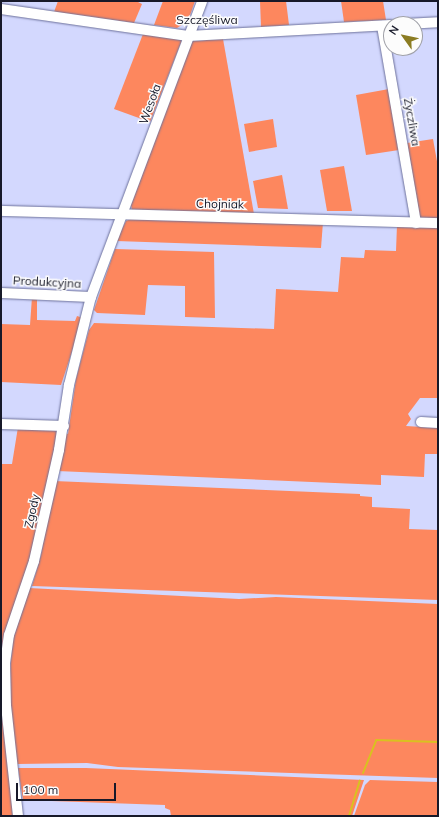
<!DOCTYPE html>
<html>
<head>
<meta charset="utf-8">
<style>
	body { margin:0 }
	#map { position:relative; width:439px; height:817px; overflow:hidden; background:#d3d8fe; font-family:Mulish,sans-serif }
	div>[style] { position:absolute }
	[style*='--x'] { left:calc(var(--x)*1px); top:calc(var(--y)*1px); width:calc(var(--w)*1px); rotate:calc(var(--a)*1deg) }
	.green>* { inset:0; background:#fd875e }
	.stream>* { height:2px; margin:-1px; padding:0 1px; transform-origin:1px; border-radius:1px; background:#d9c120 }
	.roads { filter:drop-shadow(0 0 1px #6d719b) drop-shadow(0 0 1px #6d719b) }
	.minor>* { height:10px; margin:-5px; padding:0 5px; transform-origin:5px; border-radius:5px; background:#fff }
	span { translate:-50% -50%; white-space:nowrap; text-align:center; line-height:1.15; -webkit-text-stroke:3px #fcfcfc; paint-order:stroke }
	.street-label { font-size:12px; color:#171929 }
	.frame { position:absolute; inset:0; border:2px solid #171929; pointer-events:none }
	.north { position:absolute; left:383px; top:16px; width:40px; height:40px; box-sizing:border-box; background:#fcfcfc; border:1px solid #a0a1a8; border-radius:50%; rotate:303deg; font-size:11px; font-weight:700; line-height:16px; text-align:center; color:#171929 }
	.north::after { content:''; display:block; margin:auto; width:14px; height:18px; background:#8b7c22; clip-path:polygon(50% 0,100% 100%,50% 72%,0 100%) }
	.scale { position:absolute; left:16px; top:783px; width:100px; height:18px; box-sizing:border-box; border:2px solid #171929; border-top:0; padding-left:5px; font-size:12px; line-height:14px; white-space:nowrap; color:#171929; -webkit-text-stroke:3px #fcfcfc; paint-order:stroke }
</style>
</head>
<body>
<div id="map">
	<div class="green">
		<i style="clip-path:polygon(58px 1px,136px 1px,142px 4px,134px 23px,54px 12px)"></i>
		<i style="clip-path:polygon(163px 1px,195px 1px,188px 21px,177px 28px,154px 25px)"></i>
		<i style="clip-path:polygon(260px 1px,286px 1px,289px 25px,261px 27px)"></i>
		<i style="clip-path:polygon(341px 1px,383px 1px,386px 20px,344px 22px)"></i>
		<i style="clip-path:polygon(143px 34px,182px 40px,150px 122px,114px 109px)"></i>
		<i style="clip-path:polygon(223px 39px,254px 214px,132px 210px,131px 205px,192px 41px)"></i>
		<i style="clip-path:polygon(389px 89px,399px 150px,366px 155px,356px 95px)"></i>
		<i style="clip-path:polygon(273px 119px,277px 147px,249px 152px,244px 124px)"></i>
		<i style="clip-path:polygon(433px 139px,438px 167px,438px 221px,419px 220px,407px 143px)"></i>
		<i style="clip-path:polygon(344px 166px,352px 211px,327px 211px,320px 170px)"></i>
		<i style="clip-path:polygon(282px 175px,288px 209px,258px 208px,253px 181px)"></i>
		<i style="clip-path:polygon(133px 218px,323px 222px,321px 248px,116px 241px,126px 221px)"></i>
		<i style="clip-path:polygon(397px 225px,438px 227px,438px 398px,420px 398px,408px 414px,411px 419px,406px 426px,438px 428px,438px 454px,425px 454px,424px 477px,381px 475px,381px 485px,57px 471px,65px 433px,68px 434px,76px 379px,89px 330px,94px 323px,274px 329px,276px 289px,338px 292px,341px 257px,364px 258px,365px 250px,396px 251px)"></i>
		<i style="clip-path:polygon(115px 249px,214px 252px,215px 318px,185px 317px,185px 286px,148px 285px,145px 315px,97px 313px,94px 310px)"></i>
		<i style="clip-path:polygon(32px 297px,37px 297px,37px 320px,75px 321px,77px 316px,83px 318px,61px 385px,1px 382px,1px 324px,30px 325px)"></i>
		<i style="clip-path:polygon(18px 427px,58px 429px,34px 554px,5px 639px,14px 816px,1px 816px,1px 464px,12px 464px)"></i>
		<i style="clip-path:polygon(54px 481px,360px 494px,360px 496px,372px 497px,372px 507px,410px 509px,409px 529px,438px 530px,438px 600px,32px 586px,41px 555px)"></i>
		<i style="clip-path:polygon(29px 588px,239px 599px,276px 597px,438px 604px,438px 778px,118px 767px,87px 763px,17px 764px,11px 726px,10px 671px,13px 639px)"></i>
		<i style="clip-path:polygon(18px 768px,86px 768px,364px 780px,352px 816px,171px 816px,170px 810px,165px 808px,165px 805px,23px 800px)"></i>
		<i style="clip-path:polygon(370px 780px,438px 782px,438px 816px,354px 816px,365px 785px)"></i>
	</div>
	<div class="stream">
		<i style="--x:363;--y:773;--w:35;--a:-68"></i>
		<i style="--x:376;--y:740;--w:62;--a:1.8"></i>
		<i style="--x:349;--y:816;--w:37;--a:-73"></i>
	</div>
	<div class="roads">
		<div class="minor">
			<i style="--x:1;--y:9;--w:189;--a:8.2"></i>
			<i style="--x:188;--y:36;--w:203;--a:-3.1"></i>
			<i style="--x:405;--y:24;--w:33;--a:-3"></i>
			<i style="--x:382;--y:26;--w:200;--a:80.2"></i>
			<i style="--x:1;--y:211;--w:437;--a:1.6"></i>
			<i style="--x:1;--y:293;--w:90;--a:2.5"></i>
			<i style="--x:421;--y:422;--w:17;--a:3"></i>
			<i style="--x:1;--y:424;--w:63;--a:1.8"></i>
			<i style="--x:18;--y:816;--w:111;--a:-96.2"></i>
			<i style="--x:6;--y:706;--w:43;--a:-91.3"></i>
			<i style="--x:5;--y:663;--w:28;--a:-82"></i>
			<i style="--x:9;--y:635;--w:78;--a:-71.3"></i>
			<i style="--x:34;--y:561;--w:114;--a:-77.3"></i>
			<i style="--x:59;--y:450;--w:66;--a:-81.3"></i>
			<i style="--x:69;--y:385;--w:91;--a:-76"></i>
			<i style="--x:91;--y:297;--w:316;--a:-69.4"></i>
		</div>
	</div>
	<div class="street-label">
		<span style="left:207px;top:20px">Szczęśliwa</span>
		<span style="left:150px;top:104px;rotate:-70deg">Wesoła</span>
		<span style="left:412px;top:122px;rotate:80deg">Życzliwa</span>
		<span style="left:220px;top:204px;rotate:1deg">Chojniak</span>
		<span style="left:47px;top:282px;rotate:3deg">Produkcyjna</span>
		<span style="left:32px;top:511px;rotate:-78deg">Zgody</span>
	</div>
	<div class="frame"></div>
	<div class="north">N</div>
	<div class="scale">100 m</div>
</div>
</body>
</html>
